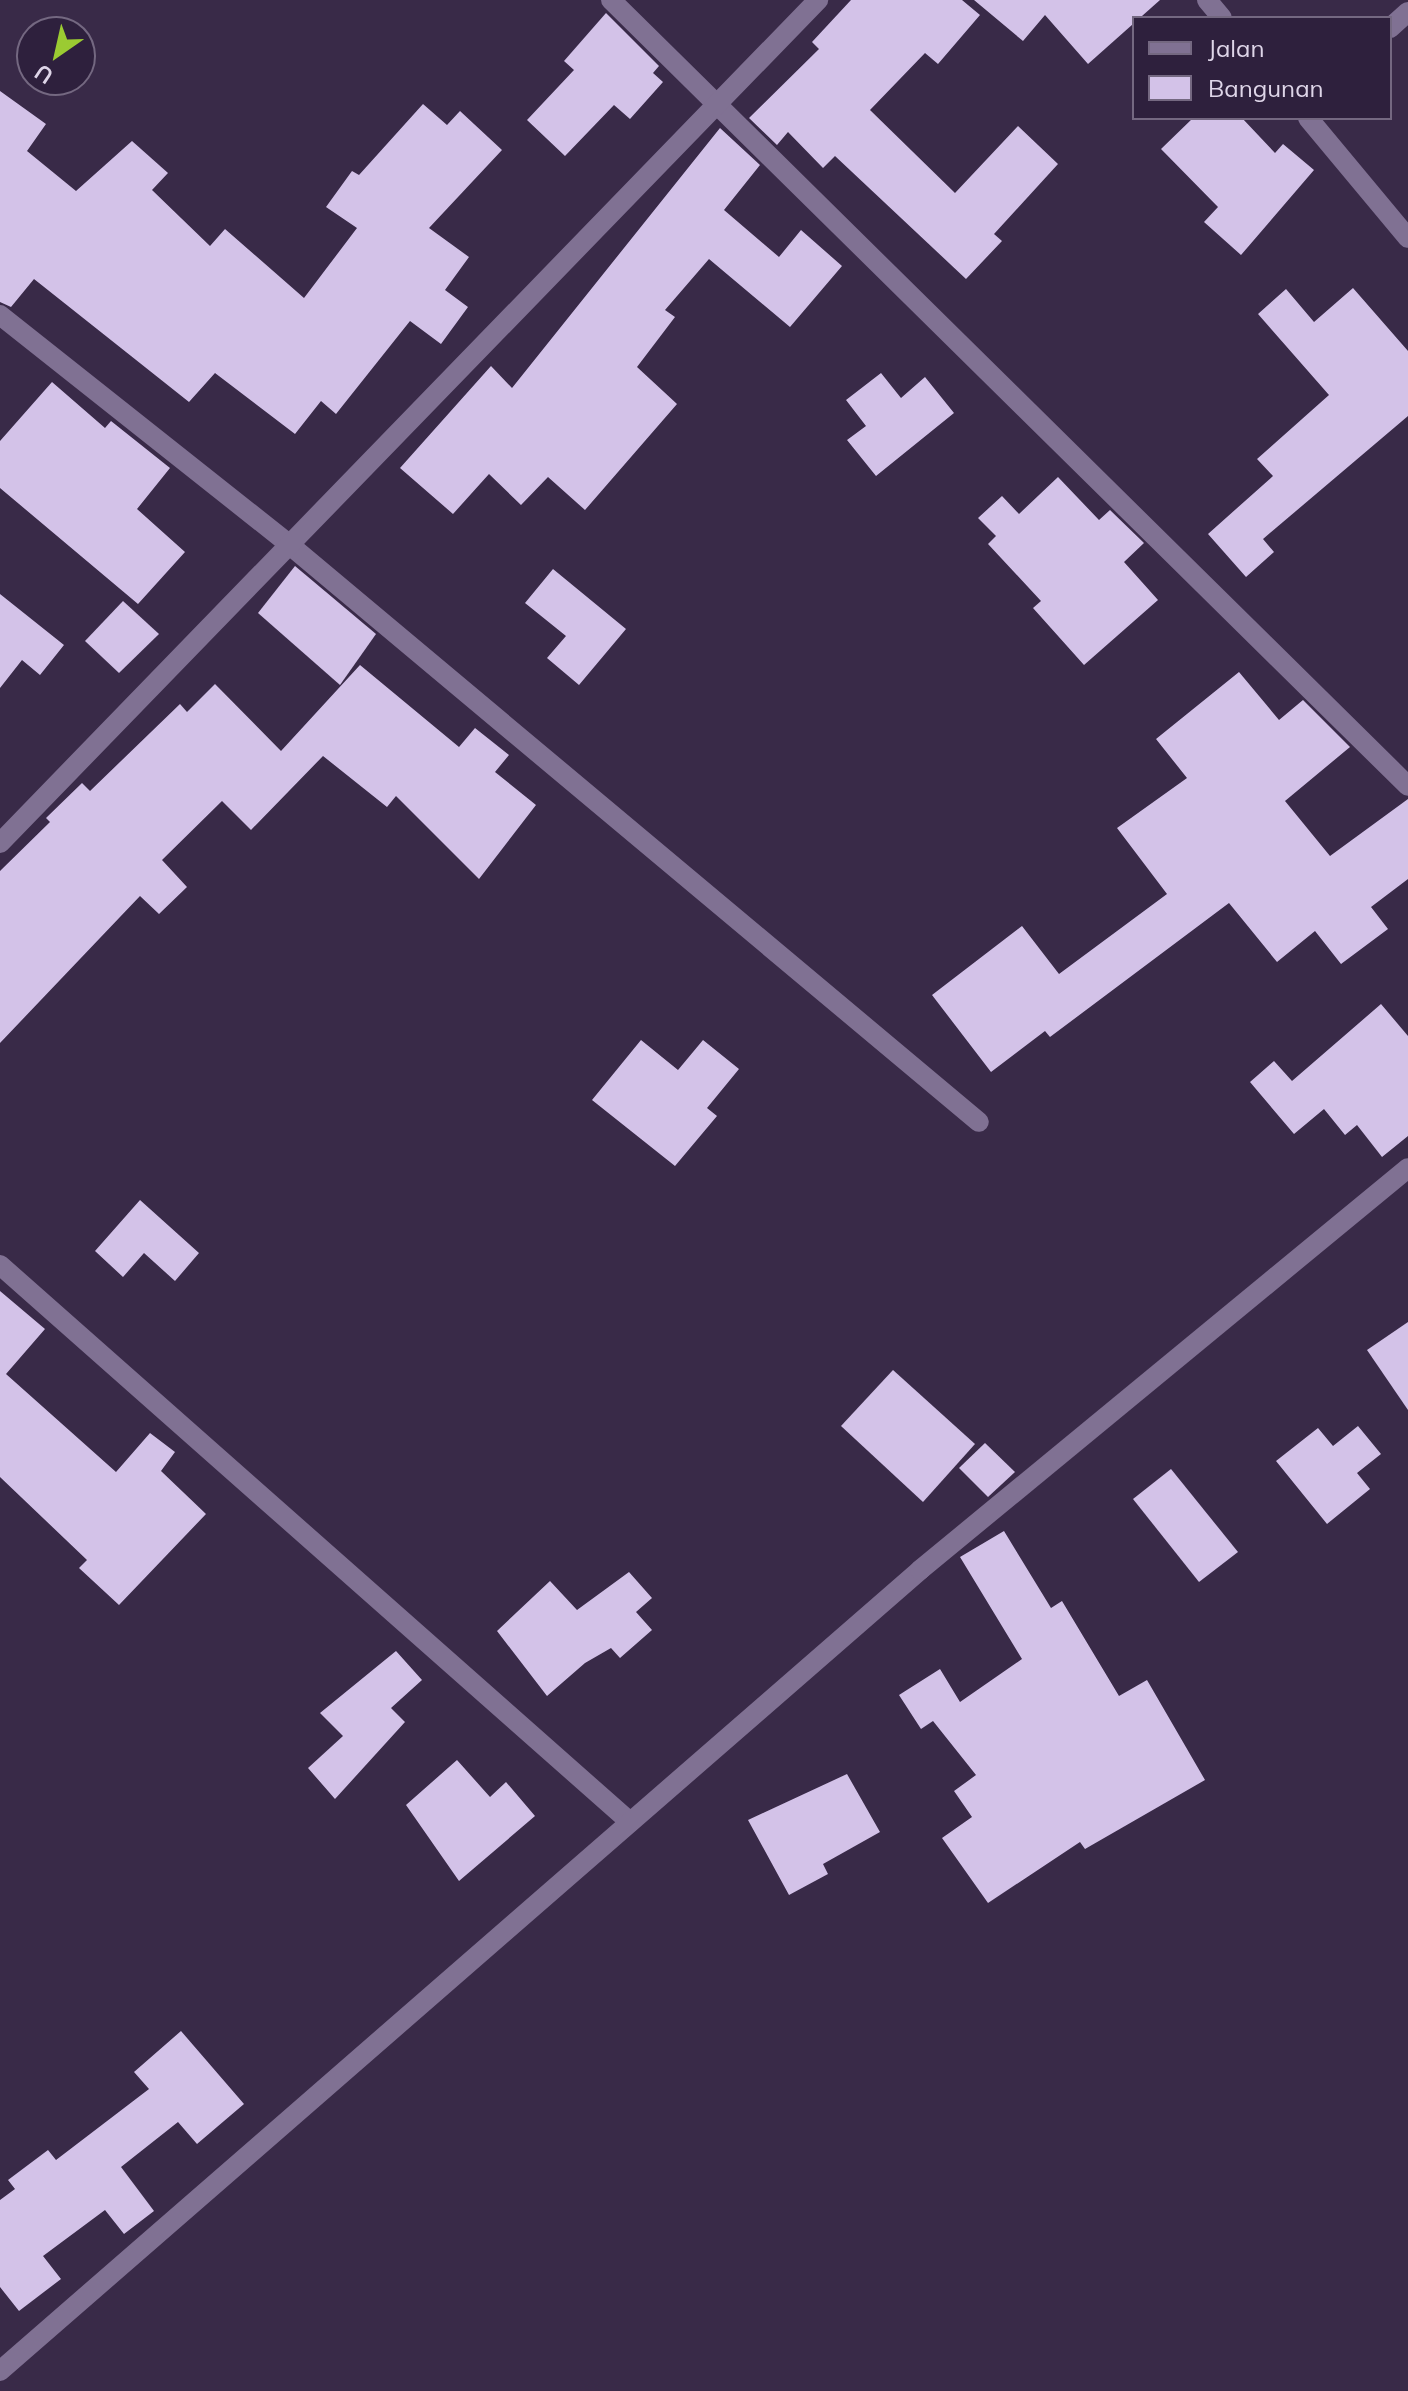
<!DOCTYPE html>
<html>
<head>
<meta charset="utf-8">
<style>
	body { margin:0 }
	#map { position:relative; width:1408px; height:2391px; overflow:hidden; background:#392a48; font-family:Mulish,sans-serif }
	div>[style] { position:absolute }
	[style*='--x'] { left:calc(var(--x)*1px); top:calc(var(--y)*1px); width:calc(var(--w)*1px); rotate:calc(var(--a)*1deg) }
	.building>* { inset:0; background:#d3c2e8 }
	.minor>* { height:20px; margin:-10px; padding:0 10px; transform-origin:10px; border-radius:10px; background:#807193 }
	span { translate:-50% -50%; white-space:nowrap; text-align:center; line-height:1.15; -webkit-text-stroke:8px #2e203d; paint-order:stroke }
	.legend { position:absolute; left:1132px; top:16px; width:260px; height:104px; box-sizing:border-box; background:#2e203d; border:2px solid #746881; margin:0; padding:10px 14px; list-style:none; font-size:24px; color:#ded5e8 }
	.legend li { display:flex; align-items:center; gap:16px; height:40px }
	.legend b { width:40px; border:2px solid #746881 }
	.north { position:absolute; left:16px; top:16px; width:80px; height:80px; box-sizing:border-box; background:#2e203d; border:2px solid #746881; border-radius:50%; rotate:214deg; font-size:22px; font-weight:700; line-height:32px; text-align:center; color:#ded5e8 }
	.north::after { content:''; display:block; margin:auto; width:28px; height:36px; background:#9bcb32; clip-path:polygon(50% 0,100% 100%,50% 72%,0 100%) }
</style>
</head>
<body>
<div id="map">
	<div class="building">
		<i style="clip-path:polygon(851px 0,962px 0,980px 15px,938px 64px,925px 53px,870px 110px,955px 193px,1018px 126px,1058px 164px,994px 234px,1002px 241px,966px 279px,835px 156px,823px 168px,788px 132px,777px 145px,749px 118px,819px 49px,812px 42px)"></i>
		<i style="clip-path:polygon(974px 0,1160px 0,1088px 64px,1045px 15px,1023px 41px)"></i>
		<i style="clip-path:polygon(606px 13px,659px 66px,653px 73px,663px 82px,630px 119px,614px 105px,565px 156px,527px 120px,574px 70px,564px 61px)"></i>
		<i style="clip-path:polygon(0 91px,46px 124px,27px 151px,76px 191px,132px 141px,168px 173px,152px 190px,210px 246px,225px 229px,304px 298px,357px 228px,326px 207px,352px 171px,359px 175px,423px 104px,447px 125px,460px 111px,502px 150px,429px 228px,469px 257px,445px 290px,468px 307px,441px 344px,410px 321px,336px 414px,321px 401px,295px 434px,215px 373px,189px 402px,34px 279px,11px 307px,0 302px)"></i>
		<i style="clip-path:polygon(1193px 118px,1242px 118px,1275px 153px,1283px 144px,1314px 170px,1241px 255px,1204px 222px,1218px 207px,1161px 149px)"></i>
		<i style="clip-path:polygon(720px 128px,760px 165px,724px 210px,779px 257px,801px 230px,842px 266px,790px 327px,709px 259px,665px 310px,675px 317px,637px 367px,677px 404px,585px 510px,548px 477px,521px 505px,489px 474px,453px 514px,400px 468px,491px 366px,512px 388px)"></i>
		<i style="clip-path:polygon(1353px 288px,1408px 351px,1408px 416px,1263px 539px,1274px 552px,1246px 577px,1208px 534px,1273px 476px,1257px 459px,1329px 395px,1258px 314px,1286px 289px,1314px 322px)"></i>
		<i style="clip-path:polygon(881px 373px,901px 398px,925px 377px,954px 413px,876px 476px,847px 440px,866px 426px,846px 400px)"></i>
		<i style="clip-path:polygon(52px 382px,105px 428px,111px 421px,170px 468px,137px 509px,185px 552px,138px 604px,0 488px,0 441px)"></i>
		<i style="clip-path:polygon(1058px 477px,1099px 520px,1110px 510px,1144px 543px,1124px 562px,1158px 600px,1084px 665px,1033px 608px,1041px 601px,988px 544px,996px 536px,978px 518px,1002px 496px,1019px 514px)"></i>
		<i style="clip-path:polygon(295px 566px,376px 634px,340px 685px,258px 613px)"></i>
		<i style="clip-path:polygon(553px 569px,626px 629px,579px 685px,547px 658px,566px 636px,525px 603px)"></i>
		<i style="clip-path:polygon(0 594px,64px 645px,40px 675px,22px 660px,0 688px)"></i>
		<i style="clip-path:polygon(123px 601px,159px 634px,119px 673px,85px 641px)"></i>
		<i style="clip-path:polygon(360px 665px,459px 747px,475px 728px,509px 755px,495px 772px,536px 805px,479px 879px,396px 796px,387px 807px,323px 756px,251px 830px,222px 801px,162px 860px,187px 887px,159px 914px,140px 896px,0 1043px,0 871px,50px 822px,46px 818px,82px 783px,90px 791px,180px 704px,187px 712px,215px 684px,281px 751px)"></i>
		<i style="clip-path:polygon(1239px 672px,1279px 720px,1303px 700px,1350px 747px,1285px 801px,1330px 856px,1408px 799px,1408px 879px,1371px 907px,1388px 929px,1341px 964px,1315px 931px,1277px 962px,1229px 903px,1050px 1037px,1045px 1031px,991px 1072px,932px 995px,1022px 926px,1059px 974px,1167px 894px,1117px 828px,1187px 778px,1156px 739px)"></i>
		<i style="clip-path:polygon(1381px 1004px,1408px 1036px,1408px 1136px,1382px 1157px,1357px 1125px,1345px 1135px,1324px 1109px,1294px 1134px,1250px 1082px,1274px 1061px,1292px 1081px)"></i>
		<i style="clip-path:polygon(641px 1040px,678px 1070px,703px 1040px,739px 1069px,707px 1108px,717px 1116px,675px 1166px,592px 1100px)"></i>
		<i style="clip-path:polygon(140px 1200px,199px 1253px,175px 1281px,144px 1253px,123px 1277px,95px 1251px)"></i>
		<i style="clip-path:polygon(0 1291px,45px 1329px,6px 1374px,116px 1472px,150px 1433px,175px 1452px,161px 1471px,206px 1514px,119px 1605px,79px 1568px,87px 1560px,0 1477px)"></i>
		<i style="clip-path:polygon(1408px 1322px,1408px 1410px,1367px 1350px)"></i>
		<i style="clip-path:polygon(893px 1370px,975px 1444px,923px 1502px,841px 1426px)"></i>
		<i style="clip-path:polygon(1358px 1426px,1381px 1454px,1357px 1473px,1370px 1489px,1327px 1524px,1276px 1461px,1318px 1428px,1333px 1446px)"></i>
		<i style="clip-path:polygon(985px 1443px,1015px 1472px,988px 1497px,959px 1468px)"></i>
		<i style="clip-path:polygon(1171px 1469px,1238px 1552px,1199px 1582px,1133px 1499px)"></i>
		<i style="clip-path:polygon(1004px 1531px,1051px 1608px,1062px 1601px,1119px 1696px,1147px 1680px,1205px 1780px,1085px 1849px,1080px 1842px,988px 1903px,942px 1838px,972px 1817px,954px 1791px,976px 1775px,933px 1721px,921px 1729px,899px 1695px,940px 1669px,960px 1702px,1022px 1659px,960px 1557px)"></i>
		<i style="clip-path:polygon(629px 1572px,652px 1598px,636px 1612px,652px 1630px,620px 1658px,611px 1648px,585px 1663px,547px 1696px,497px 1631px,550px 1581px,577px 1610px)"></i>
		<i style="clip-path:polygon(396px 1651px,422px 1680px,391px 1708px,405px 1722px,335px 1799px,308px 1768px,343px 1736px,320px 1713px)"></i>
		<i style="clip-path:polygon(457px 1760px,490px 1797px,506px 1782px,535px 1816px,459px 1881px,406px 1805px)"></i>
		<i style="clip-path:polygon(847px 1774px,880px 1832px,823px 1864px,828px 1874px,789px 1895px,748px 1820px)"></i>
		<i style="clip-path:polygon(181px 2031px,244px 2104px,197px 2144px,178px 2122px,121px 2167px,154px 2211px,124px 2234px,105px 2210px,43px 2256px,61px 2279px,19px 2311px,0 2287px,0 2200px,15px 2189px,8px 2180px,48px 2150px,56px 2160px,149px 2089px,134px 2072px)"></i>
	</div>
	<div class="minor">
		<i style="--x:611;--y:0;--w:1119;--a:44.6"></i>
		<i style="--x:1207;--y:0;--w:23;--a:50"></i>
		<i style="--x:1390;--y:28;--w:24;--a:-42"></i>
		<i style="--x:1308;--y:118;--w:156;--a:50.2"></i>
		<i style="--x:0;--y:315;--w:372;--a:38.4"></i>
		<i style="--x:291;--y:546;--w:897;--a:39.94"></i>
		<i style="--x:0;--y:843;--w:1175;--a:-45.86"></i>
		<i style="--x:0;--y:1265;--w:841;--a:41.48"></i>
		<i style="--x:0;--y:2371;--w:1220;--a:-41.04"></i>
		<i style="--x:920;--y:1570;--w:632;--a:-39.48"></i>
	</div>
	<ul class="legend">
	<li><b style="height:10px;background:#807193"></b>Jalan</li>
	<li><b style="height:22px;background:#d3c2e8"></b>Bangunan</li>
	</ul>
	<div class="north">U</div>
</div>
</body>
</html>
